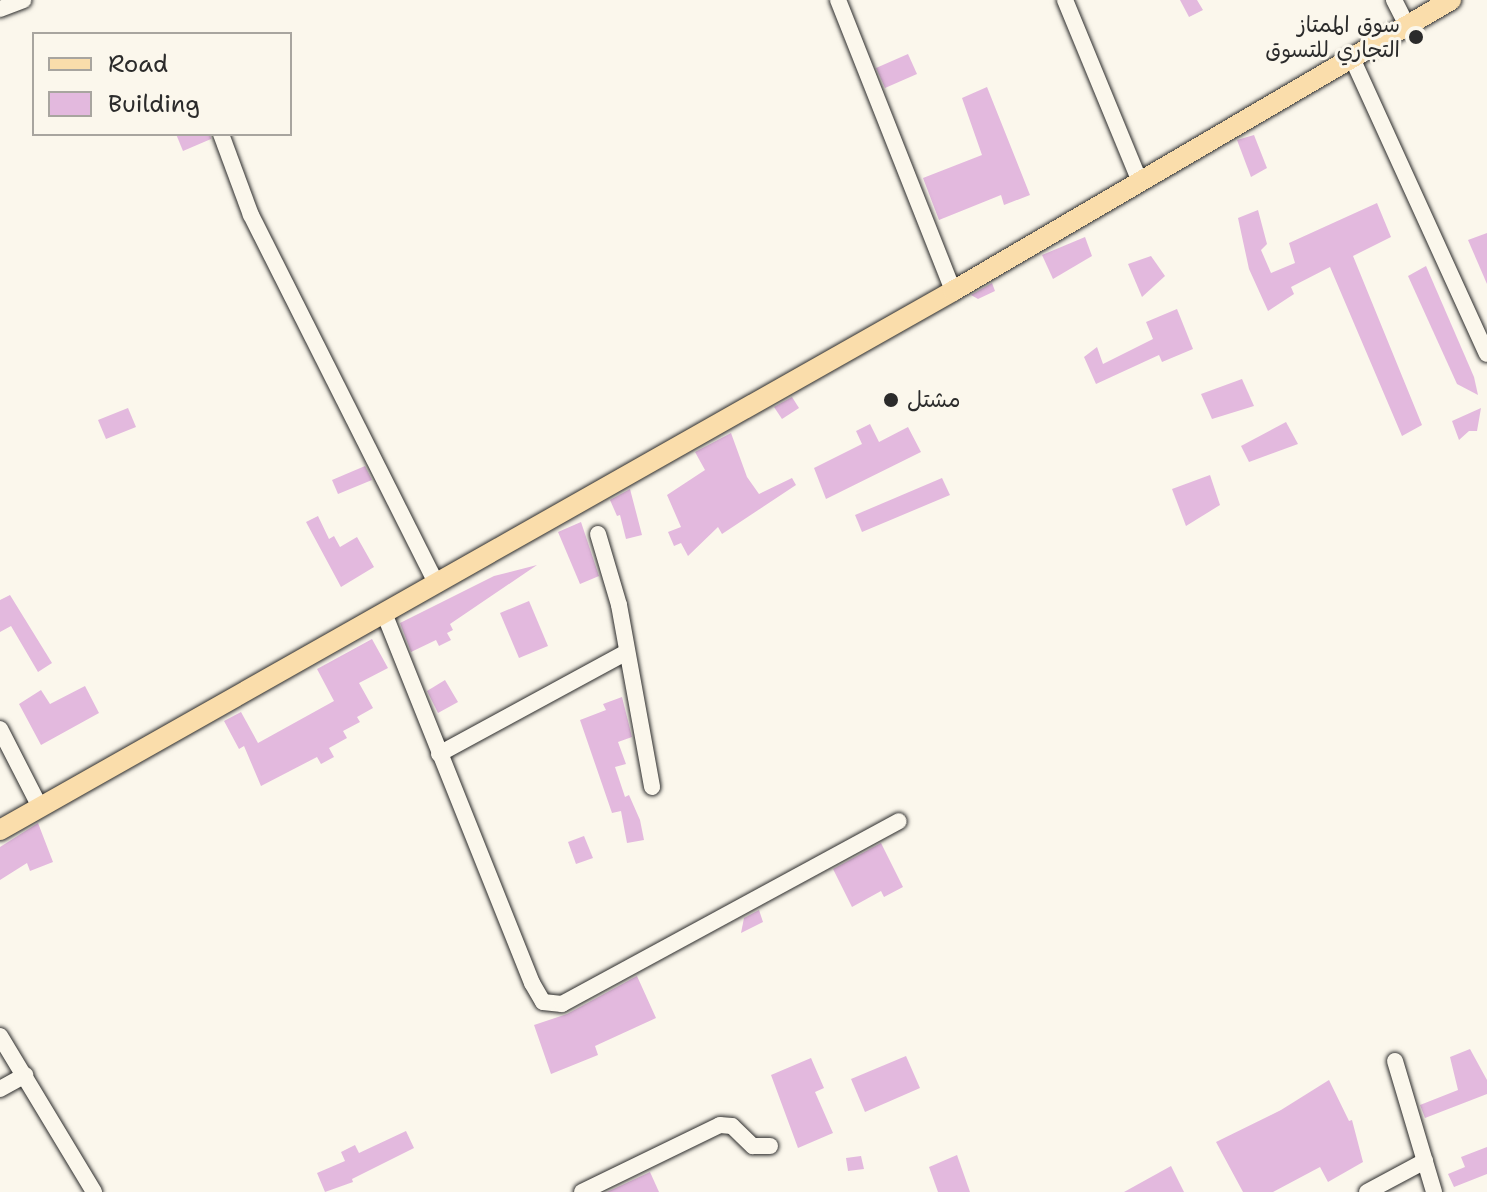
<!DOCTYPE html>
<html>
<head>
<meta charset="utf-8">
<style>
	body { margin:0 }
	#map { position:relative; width:1487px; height:1192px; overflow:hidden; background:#fbf7ec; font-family:"Shantell Sans","Playpen Sans Arabic",sans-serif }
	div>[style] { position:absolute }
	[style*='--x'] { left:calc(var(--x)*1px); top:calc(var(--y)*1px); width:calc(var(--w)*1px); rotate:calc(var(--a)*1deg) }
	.building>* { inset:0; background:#e3b9de }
	.roads { filter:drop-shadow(0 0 2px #2b2b2b) drop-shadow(0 0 2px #2b2b2b) }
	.minor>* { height:16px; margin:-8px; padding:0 8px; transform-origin:8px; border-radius:8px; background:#fbf7ec }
	.major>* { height:20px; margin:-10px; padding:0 10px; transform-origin:10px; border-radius:10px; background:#faddab }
	.dots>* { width:22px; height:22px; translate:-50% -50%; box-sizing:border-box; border:4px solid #fbf7ec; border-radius:50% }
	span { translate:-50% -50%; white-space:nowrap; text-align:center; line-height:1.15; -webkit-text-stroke:6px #fbf7ec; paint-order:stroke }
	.poi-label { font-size:22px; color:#2b2b2b }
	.right { translate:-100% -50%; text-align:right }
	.left { translate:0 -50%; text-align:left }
	.legend { position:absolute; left:32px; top:32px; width:260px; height:104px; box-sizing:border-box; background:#fbf7ec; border:2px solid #a8a59f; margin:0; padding:10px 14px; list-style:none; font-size:24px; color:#2b2b2b }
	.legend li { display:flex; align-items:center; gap:16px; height:40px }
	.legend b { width:40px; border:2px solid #a8a59f }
</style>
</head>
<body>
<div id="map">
	<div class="building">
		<i style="clip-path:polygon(1180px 0,1197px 0,1203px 10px,1189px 17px)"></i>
		<i style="clip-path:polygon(908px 54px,917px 74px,885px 88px,876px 68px)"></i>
		<i style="clip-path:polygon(987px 87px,1030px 195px,1004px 205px,1001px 195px,939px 220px,923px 178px,982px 155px,962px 98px)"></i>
		<i style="clip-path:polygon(176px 134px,210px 134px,211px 139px,183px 151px)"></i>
		<i style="clip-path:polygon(1254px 135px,1267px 168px,1251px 177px,1237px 140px)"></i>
		<i style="clip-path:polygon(1377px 203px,1391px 237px,1353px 256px,1422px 425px,1402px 436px,1330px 267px,1291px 287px,1294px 294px,1268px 311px,1249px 269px,1238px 218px,1258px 210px,1267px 244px,1261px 250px,1271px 273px,1295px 263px,1289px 243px)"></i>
		<i style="clip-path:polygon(1487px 233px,1487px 284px,1468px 240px)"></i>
		<i style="clip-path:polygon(1085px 237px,1092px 256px,1053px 279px,1042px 255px)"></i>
		<i style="clip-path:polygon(1151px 256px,1165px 276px,1142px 297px,1128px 264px)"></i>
		<i style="clip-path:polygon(1426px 266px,1474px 377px,1478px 395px,1457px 384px,1408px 276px)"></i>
		<i style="clip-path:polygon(992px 283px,995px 291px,978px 299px,971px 295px)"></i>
		<i style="clip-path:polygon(1177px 309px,1193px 349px,1162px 362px,1159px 355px,1096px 384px,1084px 357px,1097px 347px,1103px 364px,1153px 339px,1146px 322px)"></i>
		<i style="clip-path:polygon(1242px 379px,1254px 406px,1212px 419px,1201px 394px)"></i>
		<i style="clip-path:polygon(792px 397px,799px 408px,782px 419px,774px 407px)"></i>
		<i style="clip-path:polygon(128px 408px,136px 427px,106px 439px,98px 420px)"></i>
		<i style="clip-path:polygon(1481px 408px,1477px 431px,1469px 431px,1459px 440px,1452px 421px)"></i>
		<i style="clip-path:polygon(1286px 422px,1298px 444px,1249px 462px,1241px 446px)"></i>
		<i style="clip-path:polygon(870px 424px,879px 442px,908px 427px,921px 452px,826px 499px,814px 468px,862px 444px,856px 431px)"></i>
		<i style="clip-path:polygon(731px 433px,747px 477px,759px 494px,792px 478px,796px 485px,722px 534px,718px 527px,688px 556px,681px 543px,674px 546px,668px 532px,681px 527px,667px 495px,705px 470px,695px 452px)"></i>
		<i style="clip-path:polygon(365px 466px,372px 480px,338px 494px,332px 480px)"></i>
		<i style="clip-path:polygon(1210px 475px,1220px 505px,1186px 526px,1172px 489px)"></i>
		<i style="clip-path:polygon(942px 478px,950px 495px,862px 532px,855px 515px)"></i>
		<i style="clip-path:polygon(630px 489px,642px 535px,626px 539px,620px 515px,617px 516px,610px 500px)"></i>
		<i style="clip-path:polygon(318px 516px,329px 539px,334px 536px,340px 547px,357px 537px,374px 567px,341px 587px,306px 522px)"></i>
		<i style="clip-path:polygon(581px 522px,599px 576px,580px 584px,558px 532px)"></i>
		<i style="clip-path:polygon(537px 565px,450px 624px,453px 630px,447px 633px,451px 640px,439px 646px,436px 640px,411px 652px,400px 623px,494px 576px)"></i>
		<i style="clip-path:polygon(10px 595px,52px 663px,38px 672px,11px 626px,0 632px,0 600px)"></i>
		<i style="clip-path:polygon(529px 601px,548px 646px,519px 658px,500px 613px)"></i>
		<i style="clip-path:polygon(372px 639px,388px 668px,359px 683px,373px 708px,357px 717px,360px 722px,343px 731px,347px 738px,329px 748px,334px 757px,321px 764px,317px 757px,261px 786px,244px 746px,239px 749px,224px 721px,241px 712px,258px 743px,334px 701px,317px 669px)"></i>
		<i style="clip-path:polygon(445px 680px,458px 702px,438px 713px,427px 691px)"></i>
		<i style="clip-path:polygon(85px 686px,99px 713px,41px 745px,19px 704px,41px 690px,50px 704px)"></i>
		<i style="clip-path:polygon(622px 697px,632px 737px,618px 742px,626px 764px,615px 767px,625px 797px,629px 795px,640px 820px,644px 840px,627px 843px,621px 811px,612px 813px,580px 720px,606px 710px,603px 704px)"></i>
		<i style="clip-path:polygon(38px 823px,53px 862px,30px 871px,27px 863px,0 880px,0 847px)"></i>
		<i style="clip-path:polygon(584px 836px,593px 858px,576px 864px,568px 842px)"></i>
		<i style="clip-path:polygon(881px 843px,903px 887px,884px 897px,881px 891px,852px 907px,833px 869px)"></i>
		<i style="clip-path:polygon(759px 910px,763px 922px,741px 933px,744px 918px)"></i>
		<i style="clip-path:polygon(637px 976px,656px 1018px,595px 1046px,598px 1055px,551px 1074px,534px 1025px,567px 1014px)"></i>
		<i style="clip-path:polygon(1470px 1049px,1487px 1080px,1487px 1094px,1425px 1118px,1420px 1105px,1458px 1090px,1450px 1057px)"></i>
		<i style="clip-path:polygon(906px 1056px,920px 1088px,865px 1112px,851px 1079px)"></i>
		<i style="clip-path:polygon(811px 1058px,824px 1088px,815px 1092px,833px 1133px,798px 1148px,771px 1075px)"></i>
		<i style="clip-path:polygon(1329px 1080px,1349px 1121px,1352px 1120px,1363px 1162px,1328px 1182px,1320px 1167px,1273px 1192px,1243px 1192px,1216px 1142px,1281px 1110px)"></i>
		<i style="clip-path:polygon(406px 1131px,414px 1148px,352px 1179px,353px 1182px,325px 1192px,317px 1173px,345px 1161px,341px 1152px,355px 1145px,359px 1153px)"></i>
		<i style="clip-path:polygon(1487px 1147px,1487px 1174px,1454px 1187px,1448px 1174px,1465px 1167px,1461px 1157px)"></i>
		<i style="clip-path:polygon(957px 1155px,970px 1192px,938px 1192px,929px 1167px)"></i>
		<i style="clip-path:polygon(861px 1156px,864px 1169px,848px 1171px,846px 1158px)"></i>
		<i style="clip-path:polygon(1171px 1166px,1184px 1192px,1124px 1192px)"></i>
		<i style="clip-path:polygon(650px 1172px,659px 1192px,607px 1192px)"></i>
	</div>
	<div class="roads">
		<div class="minor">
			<i style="--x:838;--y:0;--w:313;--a:68.4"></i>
			<i style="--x:1065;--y:0;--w:197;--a:67.6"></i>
			<i style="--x:1394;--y:0;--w:29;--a:63"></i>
			<i style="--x:0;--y:9;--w:25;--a:-21"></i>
			<i style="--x:1352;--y:58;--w:325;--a:65.5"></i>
			<i style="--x:221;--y:134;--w:86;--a:69.7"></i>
			<i style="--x:251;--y:215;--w:412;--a:63.3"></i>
			<i style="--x:598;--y:534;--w:74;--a:73.5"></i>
			<i style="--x:619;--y:605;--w:185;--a:79.7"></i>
			<i style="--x:384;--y:613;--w:399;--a:68.2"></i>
			<i style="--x:532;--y:983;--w:22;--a:60"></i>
			<i style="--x:543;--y:1002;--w:19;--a:6"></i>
			<i style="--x:562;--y:1004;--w:383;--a:-28.5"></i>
			<i style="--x:0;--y:729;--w:88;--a:62.9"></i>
			<i style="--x:439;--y:754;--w:214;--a:-28.5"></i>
			<i style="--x:0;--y:1036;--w:182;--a:58.9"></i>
			<i style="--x:1395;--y:1061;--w:137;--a:73.4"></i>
			<i style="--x:0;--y:1089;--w:29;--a:-29"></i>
			<i style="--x:582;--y:1192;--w:153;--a:-25.9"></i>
			<i style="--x:720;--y:1125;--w:12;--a:5"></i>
			<i style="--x:732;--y:1126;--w:29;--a:44"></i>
			<i style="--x:753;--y:1146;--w:17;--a:0"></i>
			<i style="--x:1367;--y:1192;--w:66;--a:-28.1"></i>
		</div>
		<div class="major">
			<i style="--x:0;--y:830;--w:1095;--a:-29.49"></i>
			<i style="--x:953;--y:291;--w:577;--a:-30.3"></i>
		</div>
	</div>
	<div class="dots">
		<i style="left:1416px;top:37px;background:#2b2b2b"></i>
		<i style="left:891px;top:400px;background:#2b2b2b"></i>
	</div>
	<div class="poi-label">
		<span class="right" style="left:1400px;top:37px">سوق الممتاز<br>التجاري للتسوق</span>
		<span class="left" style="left:907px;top:400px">مشتل</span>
	</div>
	<ul class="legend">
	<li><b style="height:10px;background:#faddab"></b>Road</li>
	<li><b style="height:22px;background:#e3b9de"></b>Building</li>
	</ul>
</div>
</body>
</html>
